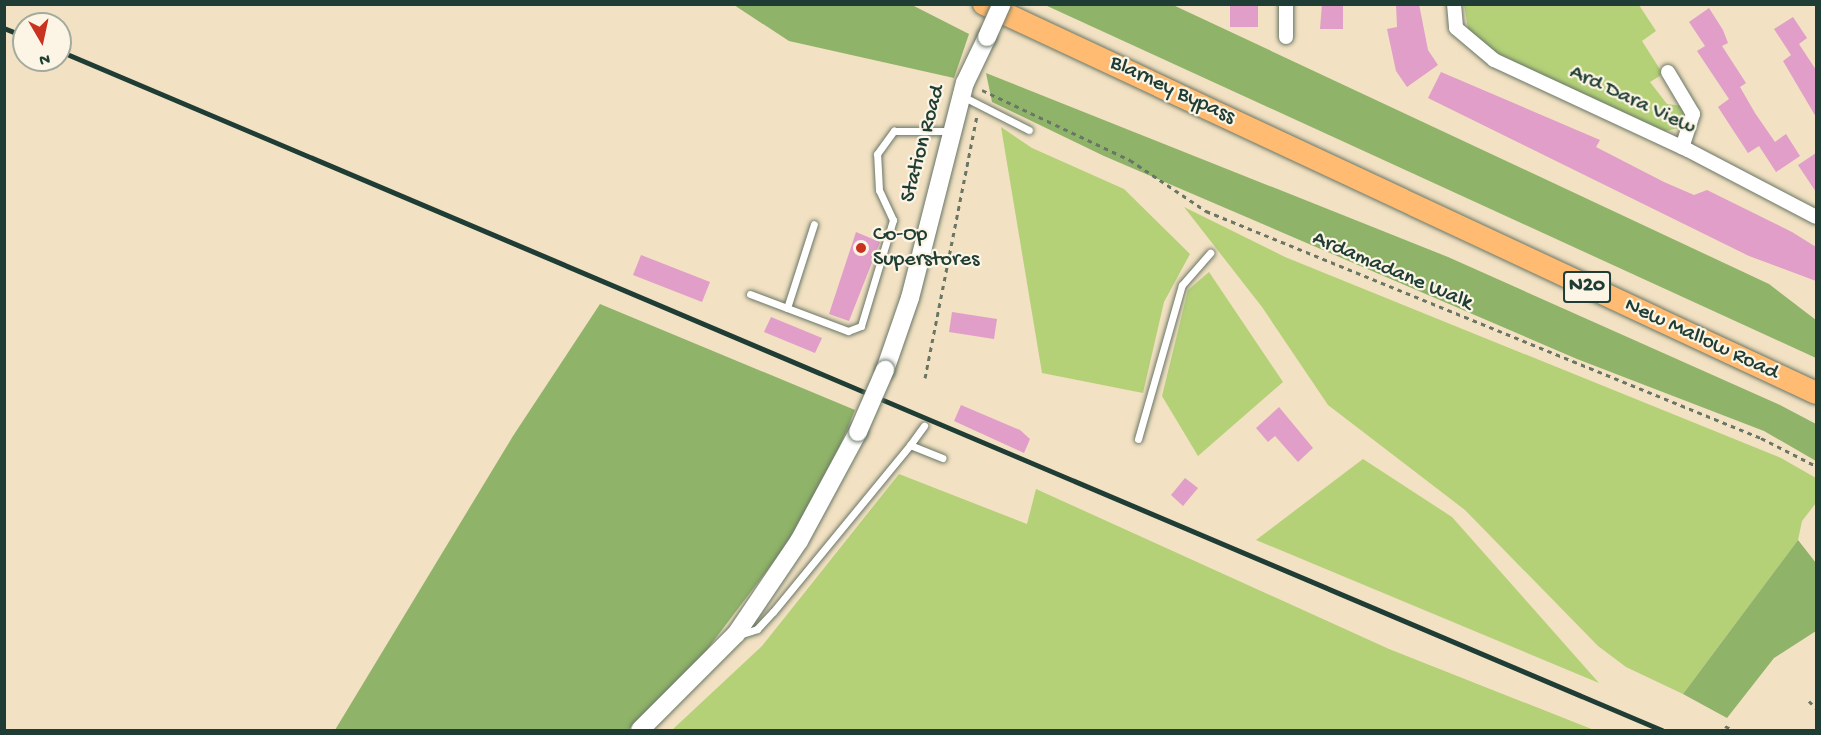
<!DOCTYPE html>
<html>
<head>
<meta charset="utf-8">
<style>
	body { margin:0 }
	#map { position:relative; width:1821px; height:735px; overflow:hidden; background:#f2e1c2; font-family:"Gochi Hand",sans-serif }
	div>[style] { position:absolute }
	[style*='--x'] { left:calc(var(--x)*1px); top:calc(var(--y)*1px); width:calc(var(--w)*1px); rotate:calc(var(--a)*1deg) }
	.green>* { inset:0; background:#b4d178 }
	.forest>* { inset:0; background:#8fb368 }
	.building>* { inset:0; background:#e09ec9 }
	.path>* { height:3px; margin-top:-1.5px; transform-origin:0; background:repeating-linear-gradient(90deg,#697666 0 4.5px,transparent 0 9px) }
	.roads { filter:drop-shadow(0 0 2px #697666) drop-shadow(0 0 2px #697666) }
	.service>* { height:7px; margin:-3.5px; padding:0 3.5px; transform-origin:3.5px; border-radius:3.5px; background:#fff }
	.minor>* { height:14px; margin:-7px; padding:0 7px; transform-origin:7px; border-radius:7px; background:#fff }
	.tertiary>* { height:18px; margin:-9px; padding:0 9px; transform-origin:9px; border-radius:9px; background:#fff }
	.trunk>* { height:22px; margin:-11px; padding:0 11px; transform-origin:11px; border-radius:11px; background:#ffbb71 }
	.rail>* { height:4.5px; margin:-2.25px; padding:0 2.25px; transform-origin:2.25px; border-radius:2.25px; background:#1f3d34 }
	.bridges { filter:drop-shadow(0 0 2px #697666) drop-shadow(0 0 2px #697666) }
	.tertiary-bridge>* { height:18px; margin:-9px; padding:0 9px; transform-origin:9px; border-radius:9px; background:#fff }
	.dots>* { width:16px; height:16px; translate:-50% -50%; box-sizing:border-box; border:3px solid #fcf5e5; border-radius:50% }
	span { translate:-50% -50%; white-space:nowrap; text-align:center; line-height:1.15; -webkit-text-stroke:4.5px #fcf5e5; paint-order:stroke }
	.shield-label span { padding:2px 4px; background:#fcf5e5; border:2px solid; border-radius:4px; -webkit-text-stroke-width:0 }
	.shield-label { font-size:21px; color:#1f3d34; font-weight:700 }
	.street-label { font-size:22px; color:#1f3d34 }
	.poi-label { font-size:22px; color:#1f3d34 }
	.left { translate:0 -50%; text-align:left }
	.frame { position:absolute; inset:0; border:6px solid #1f3d34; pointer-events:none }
	.north { position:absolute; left:12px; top:12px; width:60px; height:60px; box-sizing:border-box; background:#fcf5e5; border:2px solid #a4ab9e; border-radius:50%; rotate:171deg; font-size:16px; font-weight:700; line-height:24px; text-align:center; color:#1f3d34 }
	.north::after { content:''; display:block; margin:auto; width:21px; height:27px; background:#c8321e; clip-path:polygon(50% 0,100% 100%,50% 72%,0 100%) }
</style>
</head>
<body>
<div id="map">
	<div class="green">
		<i style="clip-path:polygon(1464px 5px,1639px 5px,1656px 31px,1642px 41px,1663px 74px,1650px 82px,1667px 104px,1683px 106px,1684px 127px,1661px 132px,1490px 50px,1469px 34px)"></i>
		<i style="clip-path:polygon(1001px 127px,1032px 148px,1124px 189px,1190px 254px,1164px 302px,1143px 393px,1042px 373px)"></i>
		<i style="clip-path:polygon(1184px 207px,1285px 257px,1781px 458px,1816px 478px,1816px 503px,1802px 521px,1798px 540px,1683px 694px,1626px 667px,1598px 646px,1465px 510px,1328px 405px,1262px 307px)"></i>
		<i style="clip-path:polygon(1209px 272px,1283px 382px,1198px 456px,1162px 396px,1188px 290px)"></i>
		<i style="clip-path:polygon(1363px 459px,1452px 517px,1599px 683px,1256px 540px)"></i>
		<i style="clip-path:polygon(899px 474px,1027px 524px,1036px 489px,1389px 649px,1594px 730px,672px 730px,762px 646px)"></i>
	</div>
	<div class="forest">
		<i style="clip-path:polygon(734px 5px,912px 5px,969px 34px,954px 78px,789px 41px)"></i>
		<i style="clip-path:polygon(1045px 5px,1173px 5px,1769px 284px,1816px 320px,1816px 358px)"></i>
		<i style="clip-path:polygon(986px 73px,1448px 257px,1780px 405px,1816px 424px,1816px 461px,1764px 431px,1577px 359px,1104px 156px,992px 102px)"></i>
		<i style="clip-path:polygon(600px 304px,855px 410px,832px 465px,785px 547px,693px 668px,628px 730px,335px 730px,513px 436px)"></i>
		<i style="clip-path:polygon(1798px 540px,1816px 563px,1816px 631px,1774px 658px,1727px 718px,1683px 694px)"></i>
	</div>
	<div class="building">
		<i style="clip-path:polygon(1230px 4px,1258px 4px,1258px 27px,1230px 27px)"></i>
		<i style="clip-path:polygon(1322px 4px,1343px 4px,1343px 29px,1320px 29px)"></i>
		<i style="clip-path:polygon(1396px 4px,1419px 4px,1428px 50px,1438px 65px,1407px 87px,1396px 71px,1387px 29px,1397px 27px)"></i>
		<i style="clip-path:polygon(1709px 8px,1723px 30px,1728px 43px,1722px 46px,1746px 83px,1740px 87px,1755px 113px,1775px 142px,1786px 134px,1800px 156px,1776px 172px,1759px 146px,1748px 153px,1718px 107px,1729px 99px,1697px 51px,1705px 46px,1689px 22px)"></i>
		<i style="clip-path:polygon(1793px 17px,1807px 38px,1799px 44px,1816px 70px,1816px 117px,1783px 61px,1791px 55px,1774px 29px)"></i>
		<i style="clip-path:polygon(1441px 72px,1600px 140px,1596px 147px,1664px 182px,1694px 195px,1707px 190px,1792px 232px,1816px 247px,1816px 281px,1749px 256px,1428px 98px)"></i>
		<i style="clip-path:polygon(1816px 153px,1816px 192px,1798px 165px)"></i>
		<i style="clip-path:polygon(856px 232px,880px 242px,849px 321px,829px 314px)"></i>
		<i style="clip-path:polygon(641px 255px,710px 282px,702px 302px,633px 275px)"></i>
		<i style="clip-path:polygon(952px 312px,997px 319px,994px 339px,949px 332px)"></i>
		<i style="clip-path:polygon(771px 317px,822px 338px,815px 353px,764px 332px)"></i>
		<i style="clip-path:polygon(961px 405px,1020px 430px,1030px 439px,1024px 453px,954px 421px)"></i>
		<i style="clip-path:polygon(1279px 407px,1313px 448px,1298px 462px,1275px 436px,1268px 442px,1256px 428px)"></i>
		<i style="clip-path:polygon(1185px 478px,1198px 488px,1183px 506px,1171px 495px)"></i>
	</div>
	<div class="path">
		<i style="--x:982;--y:90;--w:164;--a:25.3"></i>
		<i style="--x:1130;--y:160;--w:92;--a:33.9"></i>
		<i style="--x:1206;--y:211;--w:600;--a:22.25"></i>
		<i style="--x:1761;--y:438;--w:62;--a:27"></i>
		<i style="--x:925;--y:378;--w:268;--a:-78.8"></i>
		<i style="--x:1809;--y:701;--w:10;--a:45"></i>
		<i style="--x:1725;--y:726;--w:9;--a:27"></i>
	</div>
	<div class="roads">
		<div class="service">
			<i style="--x:962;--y:96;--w:75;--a:26.9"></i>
			<i style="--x:750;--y:294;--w:105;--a:20.7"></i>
			<i style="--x:848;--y:331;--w:14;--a:-21"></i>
			<i style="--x:861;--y:326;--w:111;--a:-73.2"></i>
			<i style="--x:893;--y:220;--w:33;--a:-115"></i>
			<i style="--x:879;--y:190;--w:36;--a:-93"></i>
			<i style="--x:877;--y:154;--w:29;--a:-54"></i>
			<i style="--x:894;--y:131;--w:58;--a:0"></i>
			<i style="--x:787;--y:308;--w:88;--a:-72.2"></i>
			<i style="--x:1138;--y:439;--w:160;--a:-74.1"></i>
			<i style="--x:1182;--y:285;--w:43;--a:-48.8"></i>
			<i style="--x:910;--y:445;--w:24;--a:-54"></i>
			<i style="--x:739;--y:635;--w:19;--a:-18"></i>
			<i style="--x:757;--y:629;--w:23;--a:-47"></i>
			<i style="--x:773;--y:612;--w:216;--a:-50.6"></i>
			<i style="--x:910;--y:445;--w:35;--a:22"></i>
		</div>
		<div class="minor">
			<i style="--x:1286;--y:4;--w:33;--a:90"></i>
			<i style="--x:1454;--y:4;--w:24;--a:85"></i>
			<i style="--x:1456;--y:28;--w:50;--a:40.1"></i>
			<i style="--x:1494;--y:60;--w:214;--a:24.9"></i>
			<i style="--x:1688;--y:150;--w:144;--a:27.6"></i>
			<i style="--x:1668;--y:72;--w:49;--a:59.2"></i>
			<i style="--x:1693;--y:114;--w:35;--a:108"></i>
		</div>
		<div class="tertiary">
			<i style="--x:885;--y:370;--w:76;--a:-70.9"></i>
			<i style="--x:910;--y:298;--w:222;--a:-75.7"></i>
			<i style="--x:965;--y:83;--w:51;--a:-64.4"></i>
			<i style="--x:640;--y:730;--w:136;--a:-45"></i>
			<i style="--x:736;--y:634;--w:112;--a:-55.9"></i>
			<i style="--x:799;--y:541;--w:124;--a:-61.6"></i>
		</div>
		<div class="trunk">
			<i style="--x:984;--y:4;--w:918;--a:25.06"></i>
		</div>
	</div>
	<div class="rail">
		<i style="--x:4;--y:28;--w:22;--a:22"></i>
		<i style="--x:60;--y:51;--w:1740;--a:22.97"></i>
	</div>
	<div class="bridges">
		<div class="tertiary-bridge">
			<i style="--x:987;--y:37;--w:36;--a:-66"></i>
			<i style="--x:858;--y:432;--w:68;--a:-66.5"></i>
		</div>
	</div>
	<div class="dots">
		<i style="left:861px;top:248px;background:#c8321e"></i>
	</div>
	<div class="shield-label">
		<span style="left:1587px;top:287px">N20</span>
	</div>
	<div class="street-label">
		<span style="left:1172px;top:91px;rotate:25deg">Blarney Bypass</span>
		<span style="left:1632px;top:101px;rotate:25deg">Ard Dara View</span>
		<span style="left:924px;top:144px;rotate:-75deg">Station Road</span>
		<span style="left:1392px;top:272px;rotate:23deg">Ardamadane Walk</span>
		<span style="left:1701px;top:340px;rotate:25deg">New Mallow Road</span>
	</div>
	<div class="poi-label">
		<span class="left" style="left:873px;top:248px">Co-Op<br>Superstores</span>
	</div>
	<div class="frame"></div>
	<div class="north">N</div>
</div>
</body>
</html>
